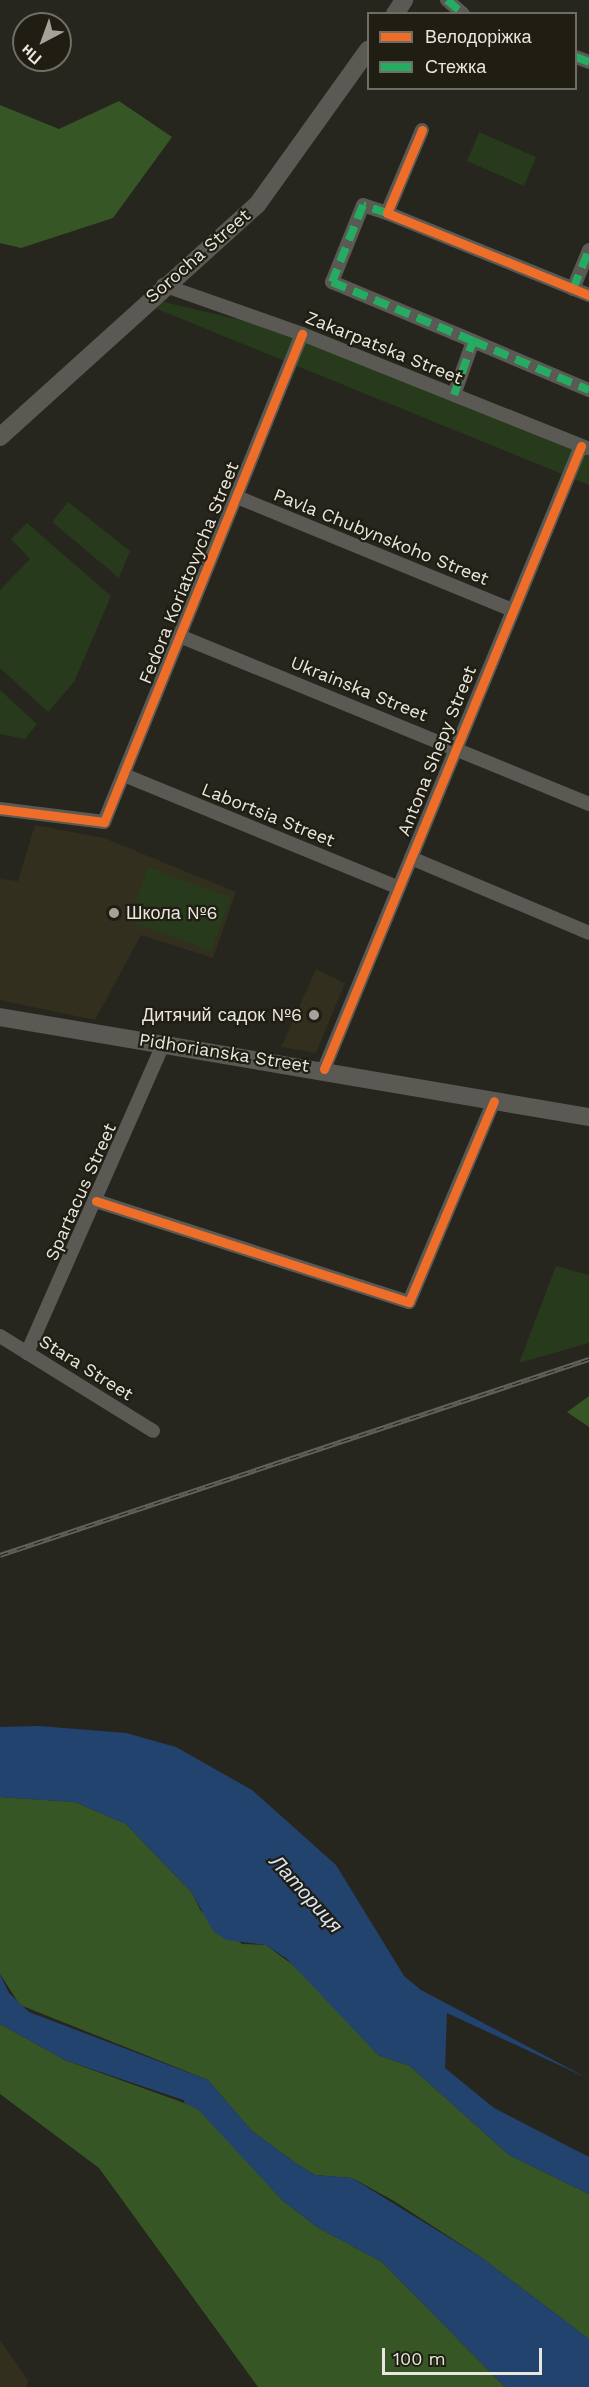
<!DOCTYPE html>
<html>
<head>
<meta charset="utf-8">
<style>
	body { margin:0 }
	#map { position:relative; width:589px; height:2387px; overflow:hidden; background:#26251e; font-family:"Work Sans",sans-serif }
	div>[style] { position:absolute }
	[style*='--x'] { left:calc(var(--x)*1px); top:calc(var(--y)*1px); width:calc(var(--w)*1px); rotate:calc(var(--a)*1deg) }
	.built>* { inset:0; background:#332f1e }
	.green>* { inset:0; background:#273a1c }
	.forest>* { inset:0; background:#365626 }
	.water>* { inset:0; background:#23436f }
	.stream>* { height:3px; margin:-1.5px; padding:0 1.5px; transform-origin:1.5px; border-radius:1.5px; background:#23436f }
	.street>* { height:14px; margin:-7px; padding:0 7px; transform-origin:7px; border-radius:7px; background:#5a5954 }
	.secondary>* { height:18px; margin:-9px; padding:0 9px; transform-origin:9px; border-radius:9px; background:#5a5954 }
	.rail>* { height:5px; margin-top:-2.5px; transform-origin:0; background:repeating-linear-gradient(90deg,#201e12 0 9px,#61605a 0 18px); box-sizing:border-box; border-block:2px solid #61605a }
	.quiet>* { height:8px; margin-top:-4px; transform-origin:0; background:repeating-linear-gradient(90deg,#26ab63 0 15px,transparent 0 23px) }
	.cycleway>* { height:9px; margin:-4.5px; padding:0 4.5px; transform-origin:4.5px; border-radius:4.5px; background:#ee6e29 }
	.dots>* { width:16px; height:16px; translate:-50% -50%; box-sizing:border-box; border:3px solid #201e12; border-radius:50% }
	span { translate:-50% -50%; white-space:nowrap; text-align:center; line-height:1.15; -webkit-text-stroke:4.5px #201e12; paint-order:stroke }
	.street-label { font-size:18px; color:#e8e6de }
	.poi-label { font-size:18px; color:#e8e6de }
	.left { translate:0 -50%; text-align:left }
	.right { translate:-100% -50%; text-align:right }
	.water-label { font-size:20px; color:#dae5f5; font-style:italic }
	.legend { position:absolute; left:367px; top:12px; width:210px; height:78px; box-sizing:border-box; background:#201e12; border:2px solid #706e64; margin:0; padding:8px 10px; list-style:none; font-size:18px; color:#e8e6de }
	.legend li { display:flex; align-items:center; gap:12px; height:30px }
	.legend b { width:30px; border:2px solid #706e64 }
	.north { position:absolute; left:12px; top:12px; width:60px; height:60px; box-sizing:border-box; background:#201e12; border:2px solid #706e64; border-radius:50%; rotate:221deg; font-size:16px; font-weight:700; line-height:24px; text-align:center; color:#e8e6de }
	.north::after { content:''; display:block; margin:auto; width:21px; height:27px; background:#a4a29b; clip-path:polygon(50% 0,100% 100%,50% 72%,0 100%) }
	.scale { position:absolute; left:382px; top:2348px; width:160px; height:27px; box-sizing:border-box; border:3px solid #e8e6de; border-top:0; padding-left:8px; font-size:18px; line-height:21px; white-space:nowrap; color:#e8e6de; -webkit-text-stroke:4px #201e12; paint-order:stroke }
</style>
</head>
<body>
<div id="map">
	<div class="built">
		<i style="clip-path:polygon(35px 825px,104px 838px,236px 892px,213px 958px,141px 935px,95px 1020px,0 1000px,0 879px,18px 881px)"></i>
		<i style="clip-path:polygon(316px 969px,345px 983px,316px 1053px,281px 1047px)"></i>
		<i style="clip-path:polygon(0 2340px,28px 2380px,27px 2387px,0 2387px)"></i>
	</div>
	<div class="green">
		<i style="clip-path:polygon(479px 132px,536px 157px,524px 186px,467px 161px)"></i>
		<i style="clip-path:polygon(164px 302px,267px 326px,589px 453px,589px 485px,152px 307px)"></i>
		<i style="clip-path:polygon(68px 502px,130px 551px,119px 578px,52px 522px)"></i>
		<i style="clip-path:polygon(27px 523px,111px 596px,74px 682px,48px 712px,0 668px,0 590px,30px 559px,11px 539px)"></i>
		<i style="clip-path:polygon(0 690px,37px 724px,25px 739px,0 734px)"></i>
		<i style="clip-path:polygon(148px 867px,231px 898px,211px 951px,129px 921px)"></i>
		<i style="clip-path:polygon(556px 1266px,589px 1275px,589px 1343px,519px 1363px)"></i>
	</div>
	<div class="forest">
		<i style="clip-path:polygon(119px 101px,172px 137px,113px 218px,21px 248px,0 243px,0 105px,59px 129px)"></i>
		<i style="clip-path:polygon(589px 1396px,589px 1427px,567px 1412px)"></i>
		<i style="clip-path:polygon(0 1797px,75px 1802px,126px 1824px,192px 1893px,201px 1911px,242px 1944px,266px 1945px,301px 1971px,378px 2055px,410px 2066px,509px 2155px,589px 2194px,589px 2339px,482px 2258px,394px 2201px,352px 2178px,315px 2175px,297px 2164px,252px 2131px,208px 2080px,20px 2005px,0 1974px)"></i>
		<i style="clip-path:polygon(0 2024px,65px 2060px,198px 2108px,282px 2200px,317px 2227px,382px 2262px,505px 2387px,258px 2387px,99px 2168px,0 2094px)"></i>
	</div>
	<div class="water">
		<i style="clip-path:polygon(39px 1726px,126px 1733px,176px 1747px,252px 1790px,336px 1865px,404px 1976px,421px 1990px,589px 2079px,447px 2013px,445px 2068px,494px 2108px,589px 2157px,589px 2194px,509px 2155px,410px 2066px,378px 2055px,286px 1958px,266px 1945px,226px 1940px,213px 1931px,192px 1893px,126px 1824px,75px 1802px,0 1797px,0 1727px)"></i>
		<i style="clip-path:polygon(0 1974px,9px 1993px,29px 2012px,208px 2080px,252px 2131px,297px 2164px,315px 2175px,352px 2178px,482px 2258px,589px 2339px,589px 2387px,505px 2387px,382px 2262px,317px 2227px,282px 2200px,192px 2103px,65px 2060px,0 2024px)"></i>
	</div>
	<div class="stream">
		<i style="--x:185;--y:2101;--w:17;--a:28"></i>
	</div>
	<div class="street">
		<i style="--x:447;--y:0;--w:21;--a:41"></i>
		<i style="--x:576;--y:57;--w:14;--a:21"></i>
		<i style="--x:422;--y:130;--w:90;--a:112.9"></i>
		<i style="--x:387;--y:213;--w:218;--a:22.1"></i>
		<i style="--x:387;--y:213;--w:25;--a:-162"></i>
		<i style="--x:363;--y:205;--w:83;--a:111.9"></i>
		<i style="--x:332;--y:282;--w:153;--a:22.7"></i>
		<i style="--x:163;--y:285;--w:147;--a:19.4"></i>
		<i style="--x:302;--y:334;--w:307;--a:21.8"></i>
		<i style="--x:573;--y:289;--w:42;--a:-67.7"></i>
		<i style="--x:454;--y:395;--w:57;--a:-70.6"></i>
		<i style="--x:473;--y:341;--w:126;--a:22.9"></i>
		<i style="--x:237;--y:497;--w:297;--a:22.3"></i>
		<i style="--x:182;--y:637;--w:440;--a:22.3"></i>
		<i style="--x:124;--y:775;--w:297;--a:22.3"></i>
		<i style="--x:0;--y:809;--w:105;--a:7.1"></i>
		<i style="--x:104;--y:822;--w:527;--a:-67.92"></i>
		<i style="--x:411;--y:858;--w:193;--a:22.8"></i>
		<i style="--x:324;--y:1069;--w:674;--a:-67.58"></i>
		<i style="--x:96;--y:1201;--w:329;--a:17.9"></i>
		<i style="--x:409;--y:1302;--w:218;--a:-67.1"></i>
		<i style="--x:0;--y:1336;--w:180;--a:31.8"></i>
		<i style="--x:27;--y:1353;--w:339;--a:-66.2"></i>
	</div>
	<div class="secondary">
		<i style="--x:395;--y:14;--w:17;--a:-57"></i>
		<i style="--x:0;--y:437;--w:346;--a:-42.1"></i>
		<i style="--x:257;--y:205;--w:191;--a:-54.4"></i>
		<i style="--x:0;--y:1017;--w:597;--a:9.64"></i>
	</div>
	<div class="rail">
		<i style="--x:0;--y:1555;--w:621;--a:-18.41"></i>
	</div>
	<div class="quiet">
		<i style="--x:447;--y:0;--w:21;--a:41"></i>
		<i style="--x:576;--y:57;--w:14;--a:21"></i>
		<i style="--x:387;--y:213;--w:25;--a:-162"></i>
		<i style="--x:363;--y:205;--w:83;--a:111.9"></i>
		<i style="--x:332;--y:282;--w:153;--a:22.7"></i>
		<i style="--x:573;--y:289;--w:42;--a:-67.7"></i>
		<i style="--x:454;--y:395;--w:57;--a:-70.6"></i>
		<i style="--x:473;--y:341;--w:126;--a:22.9"></i>
	</div>
	<div class="cycleway">
		<i style="--x:422;--y:130;--w:90;--a:112.9"></i>
		<i style="--x:387;--y:213;--w:218;--a:22.1"></i>
		<i style="--x:0;--y:809;--w:105;--a:7.1"></i>
		<i style="--x:104;--y:822;--w:527;--a:-67.92"></i>
		<i style="--x:324;--y:1069;--w:674;--a:-67.58"></i>
		<i style="--x:96;--y:1201;--w:329;--a:17.9"></i>
		<i style="--x:409;--y:1302;--w:218;--a:-67.1"></i>
	</div>
	<div class="dots">
		<i style="left:114px;top:913px;background:#a4a29b"></i>
		<i style="left:314px;top:1015px;background:#a4a29b"></i>
	</div>
	<div class="street-label">
		<span style="left:198px;top:256px;rotate:-41deg">Sorocha Street</span>
		<span style="left:384px;top:348px;rotate:22deg">Zakarpatska Street</span>
		<span style="left:381px;top:537px;rotate:22deg">Pavla Chubynskoho Street</span>
		<span style="left:189px;top:573px;rotate:-68deg">Fedora Koriatovycha Street</span>
		<span style="left:359px;top:689px;rotate:22deg">Ukrainska Street</span>
		<span style="left:437px;top:751px;rotate:-68deg">Antona Shepy Street</span>
		<span style="left:268px;top:815px;rotate:22deg">Labortsia Street</span>
		<span style="left:224px;top:1053px;rotate:9deg">Pidhorianska Street</span>
		<span style="left:81px;top:1192px;rotate:-66deg">Spartacus Street</span>
		<span style="left:86px;top:1368px;rotate:32deg">Stara Street</span>
	</div>
	<div class="poi-label">
		<span class="left" style="left:126px;top:913px">Школа №6</span>
		<span class="right" style="left:302px;top:1015px">Дитячий садок №6</span>
	</div>
	<div class="water-label">
		<span style="left:306px;top:1894px;rotate:48deg">Латориця</span>
	</div>
	<ul class="legend">
	<li><b style="height:8px;background:#ee6e29"></b>Велодоріжка</li>
	<li><b style="height:8px;background:#26ab63"></b>Стежка</li>
	</ul>
	<div class="north">Пн</div>
	<div class="scale">100 m</div>
</div>
</body>
</html>
